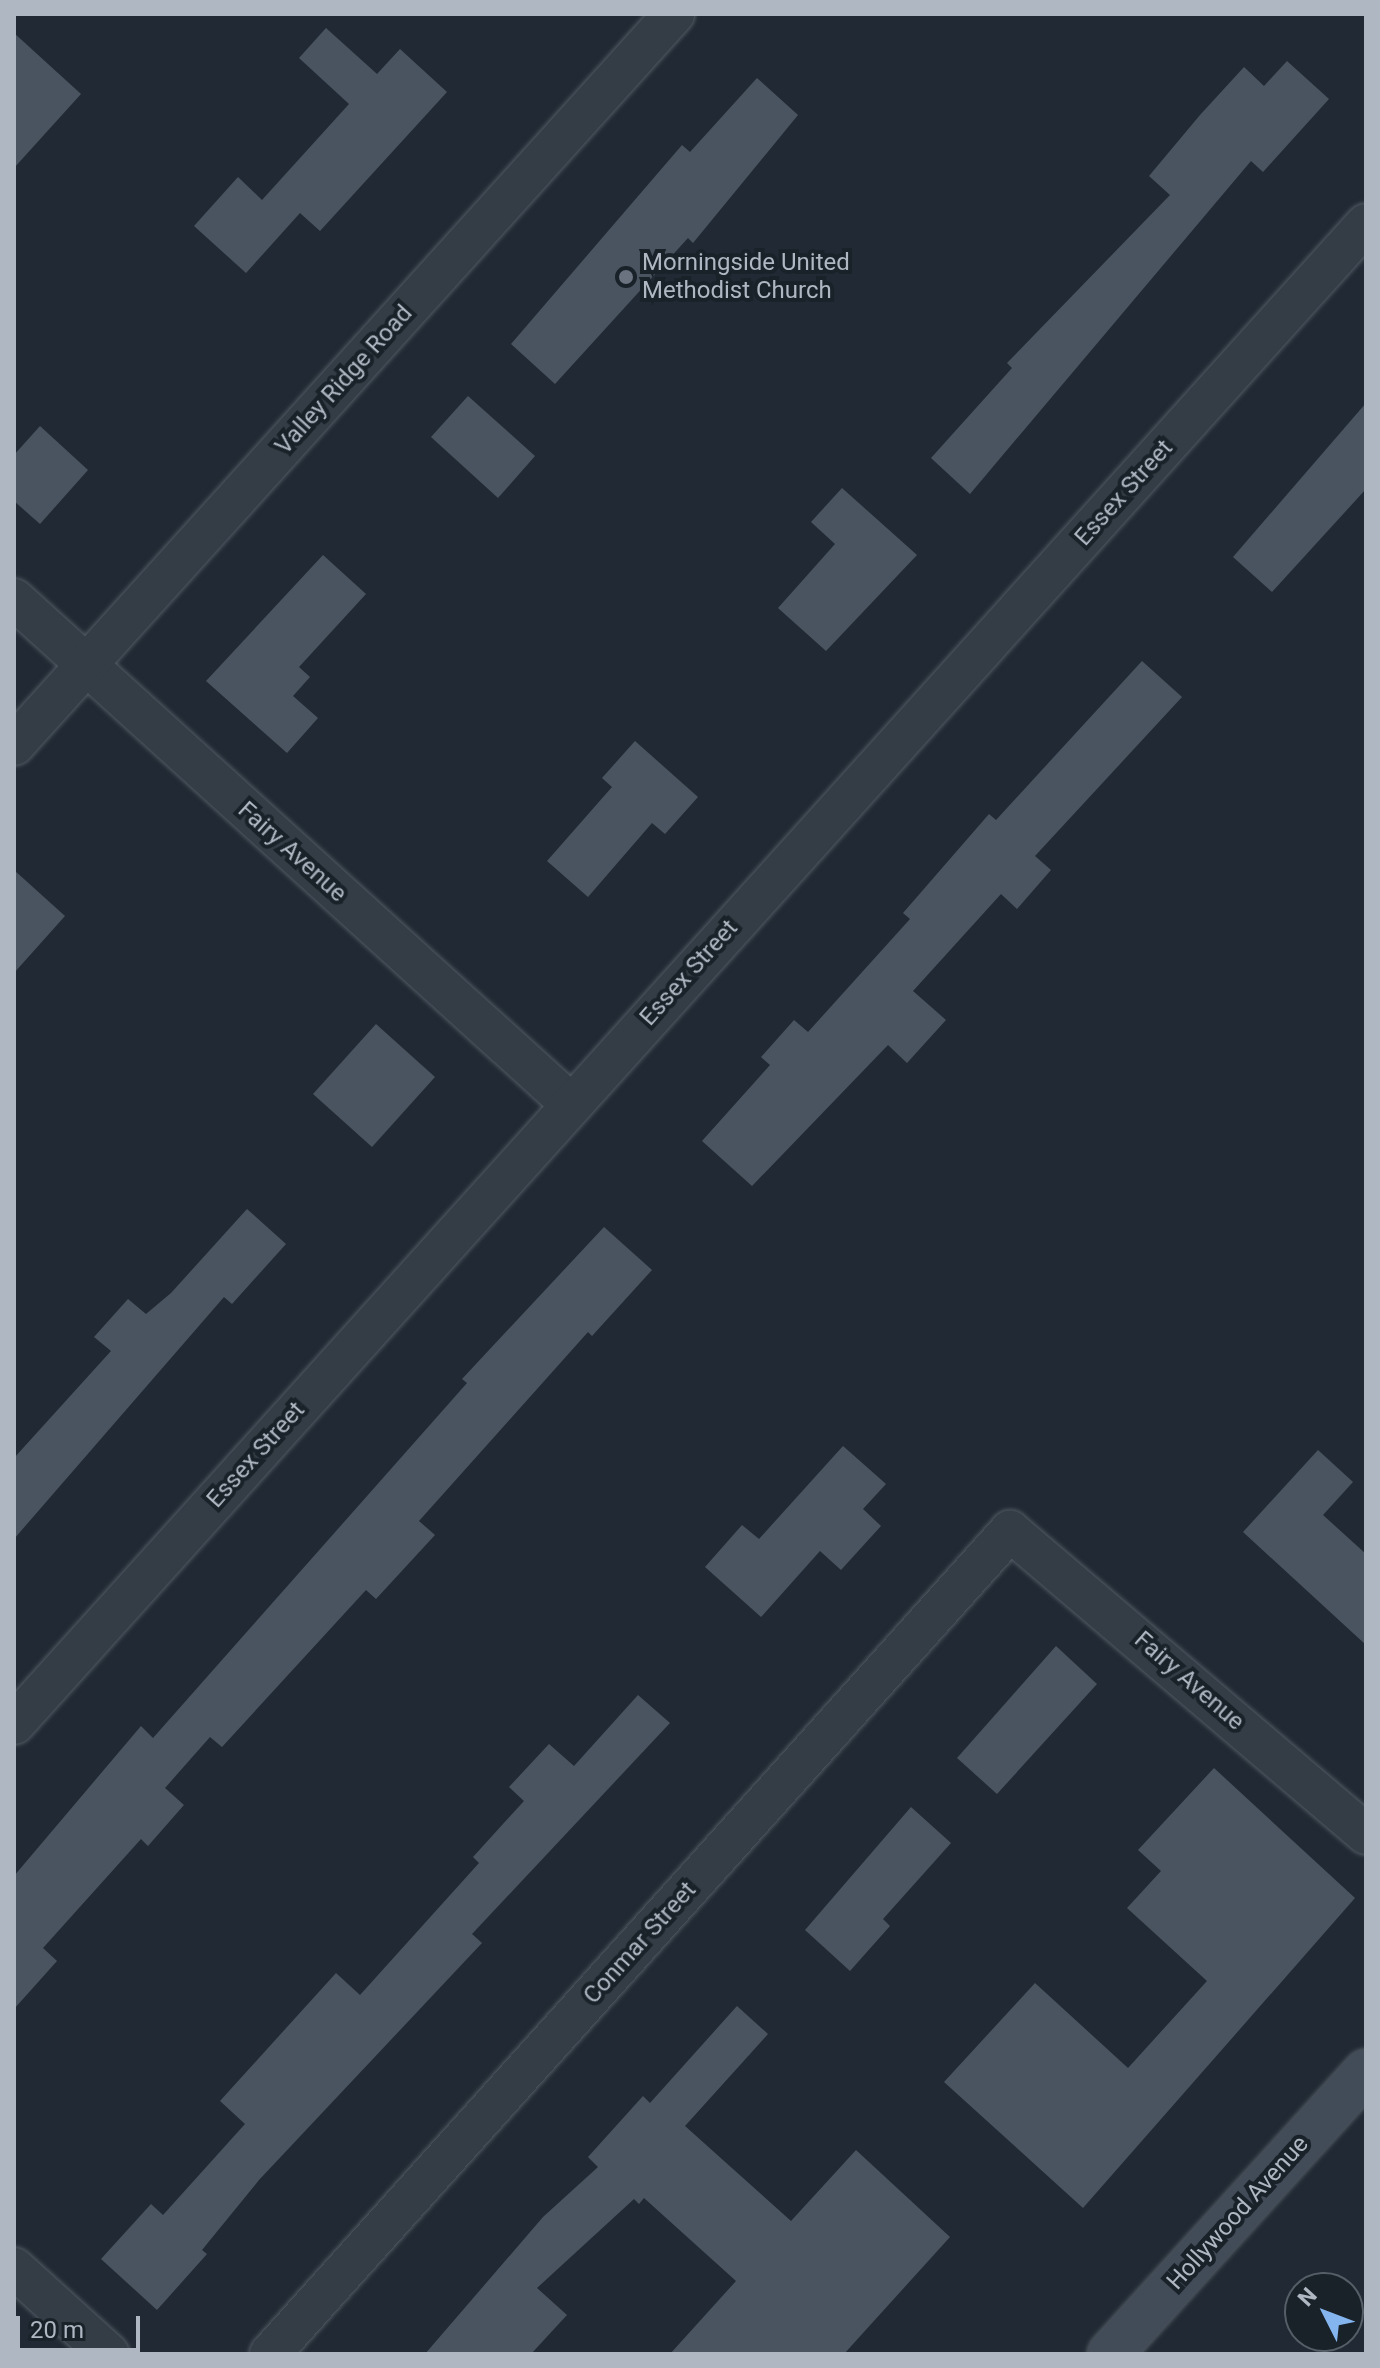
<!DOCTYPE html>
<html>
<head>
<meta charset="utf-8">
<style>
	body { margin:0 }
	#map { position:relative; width:1380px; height:2368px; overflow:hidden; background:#212a34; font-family:Roboto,sans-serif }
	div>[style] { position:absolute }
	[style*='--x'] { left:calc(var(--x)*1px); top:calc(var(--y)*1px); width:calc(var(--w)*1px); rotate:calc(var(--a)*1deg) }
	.building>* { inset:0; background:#495460 }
	.roads { filter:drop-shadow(0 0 2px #515a63) drop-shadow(0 0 2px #515a63) }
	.street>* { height:40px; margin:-20px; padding:0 20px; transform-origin:20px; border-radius:20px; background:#343c45 }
	.secondary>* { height:44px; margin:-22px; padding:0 22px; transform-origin:22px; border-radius:22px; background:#424b58 }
	.dots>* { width:22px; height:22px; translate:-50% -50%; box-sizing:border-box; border:4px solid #192129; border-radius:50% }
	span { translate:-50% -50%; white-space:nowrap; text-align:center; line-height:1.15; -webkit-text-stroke:8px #192129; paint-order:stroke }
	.poi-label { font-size:24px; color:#aeb7c2 }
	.left { translate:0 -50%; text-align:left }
	.street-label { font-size:24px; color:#aeb7c2 }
	.frame { position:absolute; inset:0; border:16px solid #aeb7c2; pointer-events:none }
	.north { position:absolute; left:1284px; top:2272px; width:80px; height:80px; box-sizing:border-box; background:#192129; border:2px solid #555d66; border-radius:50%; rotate:312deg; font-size:22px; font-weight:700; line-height:32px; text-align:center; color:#aeb7c2 }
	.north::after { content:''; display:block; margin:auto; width:28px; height:36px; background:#85b5ef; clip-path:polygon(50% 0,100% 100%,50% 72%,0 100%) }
	.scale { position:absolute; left:16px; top:2316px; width:124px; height:36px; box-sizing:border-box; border:4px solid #aeb7c2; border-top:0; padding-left:10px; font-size:24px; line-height:28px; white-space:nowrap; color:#aeb7c2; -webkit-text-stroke:6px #192129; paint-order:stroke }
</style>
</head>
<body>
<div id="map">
	<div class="building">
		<i style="clip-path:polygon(326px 28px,377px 74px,400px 49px,447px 92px,320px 231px,300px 213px,246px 273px,194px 226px,238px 177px,262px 200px,349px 104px,299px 58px)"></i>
		<i style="clip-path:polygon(14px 33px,81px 94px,14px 168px)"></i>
		<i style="clip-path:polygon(1287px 61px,1329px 99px,1263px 172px,1251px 161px,970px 494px,931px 458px,1012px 368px,1007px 363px,1170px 195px,1149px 176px,1200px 115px,1244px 67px,1264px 86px)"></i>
		<i style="clip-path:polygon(757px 78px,798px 115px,693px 243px,688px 238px,555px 384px,511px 344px,682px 145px,690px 152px)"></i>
		<i style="clip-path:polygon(468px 396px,535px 456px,498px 498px,431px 437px)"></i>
		<i style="clip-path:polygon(1366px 403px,1366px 489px,1272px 592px,1233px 557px)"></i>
		<i style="clip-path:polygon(40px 426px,88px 470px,40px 524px,14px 501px,14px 455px)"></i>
		<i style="clip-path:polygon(842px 488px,917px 555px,826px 651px,778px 608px,835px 544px,811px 522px)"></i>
		<i style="clip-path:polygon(323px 555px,366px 594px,299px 667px,310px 677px,293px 696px,318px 718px,287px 753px,206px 681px)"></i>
		<i style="clip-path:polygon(1142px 661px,1182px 697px,1035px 856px,1051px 870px,1017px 909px,1001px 894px,913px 991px,946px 1020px,907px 1063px,888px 1045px,752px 1186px,702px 1141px,770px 1065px,761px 1057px,794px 1020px,808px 1032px,910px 919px,903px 913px,989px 814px,996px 820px)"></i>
		<i style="clip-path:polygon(635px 741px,698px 797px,665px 834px,652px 823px,588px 897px,547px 861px,612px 787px,602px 778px)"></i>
		<i style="clip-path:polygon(14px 870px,65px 916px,14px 973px)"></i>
		<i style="clip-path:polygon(376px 1024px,435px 1077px,372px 1147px,313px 1094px)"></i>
		<i style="clip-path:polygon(247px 1209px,286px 1244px,232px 1304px,224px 1297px,14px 1539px,14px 1458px,111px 1351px,94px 1337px,128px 1299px,146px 1314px,171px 1293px)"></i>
		<i style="clip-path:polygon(604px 1227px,652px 1270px,592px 1336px,588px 1332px,419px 1521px,435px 1535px,376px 1599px,366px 1590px,222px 1747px,210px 1737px,165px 1788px,184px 1805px,148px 1846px,141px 1839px,43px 1948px,57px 1961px,14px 2009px,14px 1876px,141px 1726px,153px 1738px,467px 1383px,462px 1379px)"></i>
		<i style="clip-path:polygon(843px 1446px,886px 1484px,863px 1509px,881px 1526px,841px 1570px,820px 1551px,761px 1617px,705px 1567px,742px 1525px,759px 1539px)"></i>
		<i style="clip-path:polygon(1318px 1450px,1353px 1482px,1323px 1515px,1366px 1554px,1366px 1645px,1243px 1532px)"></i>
		<i style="clip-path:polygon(1056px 1646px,1097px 1684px,997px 1794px,957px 1758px)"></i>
		<i style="clip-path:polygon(638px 1695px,670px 1723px,472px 1934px,482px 1943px,259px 2180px,202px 2250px,207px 2254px,157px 2310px,101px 2259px,151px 2204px,163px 2215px,245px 2124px,220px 2101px,336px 1973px,360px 1995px,479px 1863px,473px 1857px,524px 1801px,509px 1787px,549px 1744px,574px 1766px)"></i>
		<i style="clip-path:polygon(1214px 1768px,1355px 1898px,1083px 2208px,944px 2082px,1035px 1983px,1128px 2068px,1207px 1981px,1127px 1908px,1161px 1871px,1138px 1850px)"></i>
		<i style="clip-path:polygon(911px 1807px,951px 1843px,883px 1919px,890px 1926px,850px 1971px,805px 1930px)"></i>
		<i style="clip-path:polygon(737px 2006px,768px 2034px,685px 2126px,791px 2221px,856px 2150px,950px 2237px,844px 2354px,670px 2354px,736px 2281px,644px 2198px,639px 2204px,634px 2199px,537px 2288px,567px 2315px,531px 2354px,425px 2354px,543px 2217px,598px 2167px,588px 2157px,643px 2096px,650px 2103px)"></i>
	</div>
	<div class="roads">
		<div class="street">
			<i style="--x:14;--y:599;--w:752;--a:42.2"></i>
			<i style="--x:14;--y:745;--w:985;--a:-47.92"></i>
			<i style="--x:14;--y:1724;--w:2019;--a:-47.97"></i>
			<i style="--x:14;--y:2268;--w:128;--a:42.2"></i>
			<i style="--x:270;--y:2354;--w:1107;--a:-48.04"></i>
			<i style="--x:1010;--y:1531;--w:467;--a:40.4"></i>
		</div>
		<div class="secondary">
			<i style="--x:1110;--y:2354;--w:381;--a:-47.8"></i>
		</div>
	</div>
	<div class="dots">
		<i style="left:626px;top:277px;background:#6b7280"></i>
	</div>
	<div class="poi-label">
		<span class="left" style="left:642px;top:277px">Morningside United<br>Methodist Church</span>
	</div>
	<div class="street-label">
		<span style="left:344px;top:380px;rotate:-48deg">Valley Ridge Road</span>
		<span style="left:1124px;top:493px;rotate:-48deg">Essex Street</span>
		<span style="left:292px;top:852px;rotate:42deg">Fairy Avenue</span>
		<span style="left:689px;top:973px;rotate:-48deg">Essex Street</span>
		<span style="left:256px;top:1455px;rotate:-48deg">Essex Street</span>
		<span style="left:1189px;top:1681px;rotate:41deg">Fairy Avenue</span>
		<span style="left:640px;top:1943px;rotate:-48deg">Conmar Street</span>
		<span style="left:1238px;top:2213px;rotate:-48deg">Hollywood Avenue</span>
	</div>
	<div class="frame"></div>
	<div class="north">N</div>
	<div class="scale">20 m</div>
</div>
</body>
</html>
